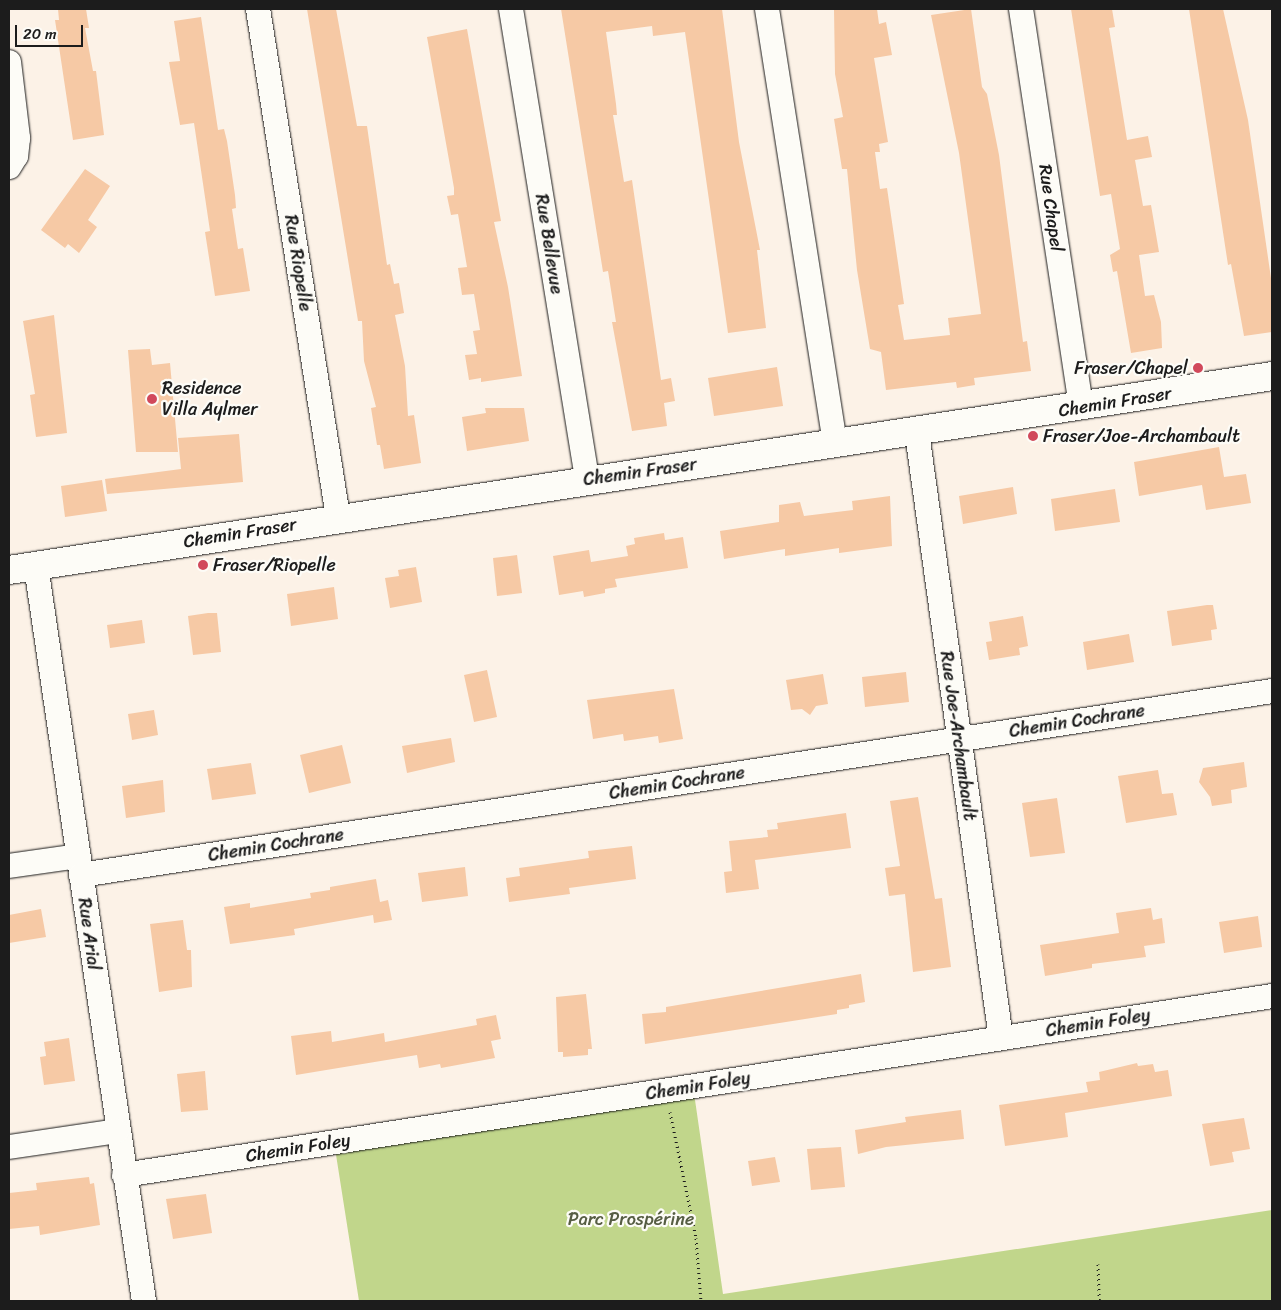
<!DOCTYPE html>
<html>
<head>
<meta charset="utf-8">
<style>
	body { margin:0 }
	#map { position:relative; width:1281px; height:1310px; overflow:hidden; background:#fcf2e7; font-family:Sriracha,sans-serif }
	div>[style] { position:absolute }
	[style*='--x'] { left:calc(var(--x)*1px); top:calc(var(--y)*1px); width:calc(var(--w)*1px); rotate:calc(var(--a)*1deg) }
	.green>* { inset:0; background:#c1d68b }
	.building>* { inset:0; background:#f6c9a5 }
	.path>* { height:3px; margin-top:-1.5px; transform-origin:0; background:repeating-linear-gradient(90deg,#1c1c1c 0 1px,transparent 0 5px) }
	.roads { filter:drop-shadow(0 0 1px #1c1c1c) drop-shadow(0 0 1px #1c1c1c) }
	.minor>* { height:24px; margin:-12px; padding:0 12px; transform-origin:12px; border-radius:12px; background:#fdfcf7 }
	.tertiary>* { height:28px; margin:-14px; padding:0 14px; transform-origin:14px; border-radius:14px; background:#fdfcf7 }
	.dots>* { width:14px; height:14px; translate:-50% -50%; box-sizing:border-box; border:2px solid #fdfcf7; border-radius:50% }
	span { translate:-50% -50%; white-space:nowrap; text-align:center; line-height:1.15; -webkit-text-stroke:4.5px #fdfcf7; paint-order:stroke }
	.street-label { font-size:18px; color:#1c1c1c }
	.poi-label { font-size:18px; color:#1c1c1c }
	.right { translate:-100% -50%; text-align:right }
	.left { translate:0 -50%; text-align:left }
	.park-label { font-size:18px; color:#565d43 }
	.frame { position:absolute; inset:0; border:10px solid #1c1c1c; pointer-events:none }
	.scale { position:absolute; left:15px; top:25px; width:68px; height:22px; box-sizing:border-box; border:2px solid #1c1c1c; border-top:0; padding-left:6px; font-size:15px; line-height:18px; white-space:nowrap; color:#1c1c1c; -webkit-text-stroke:4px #fdfcf7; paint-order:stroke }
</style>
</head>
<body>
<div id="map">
	<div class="green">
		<i style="clip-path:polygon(693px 1086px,723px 1294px,1272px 1210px,1272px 1301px,359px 1301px,334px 1142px)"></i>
	</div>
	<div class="building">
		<i style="clip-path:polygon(58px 9px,86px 9px,89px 28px,85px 28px,93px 71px,96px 71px,104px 135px,73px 140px,55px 20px,59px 20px)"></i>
		<i style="clip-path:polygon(307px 9px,336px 9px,357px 126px,367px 126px,387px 265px,390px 264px,394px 284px,399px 283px,404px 313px,395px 315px,405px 366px,408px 416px,414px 415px,421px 463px,384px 469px,380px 445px,377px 445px,371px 408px,376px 407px,364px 361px,362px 321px,358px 321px)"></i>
		<i style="clip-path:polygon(561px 9px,722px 9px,739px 142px,760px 250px,757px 250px,766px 328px,728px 333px,685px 32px,653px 36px,652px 26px,606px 32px,616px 104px,617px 115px,613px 115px,624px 182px,632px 180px,661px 380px,671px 378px,675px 401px,664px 403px,667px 426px,632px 431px,612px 322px,616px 322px,608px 271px,603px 272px)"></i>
		<i style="clip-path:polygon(834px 9px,877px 9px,879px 24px,886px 22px,892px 55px,874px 58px,888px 142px,879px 144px,880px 152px,875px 152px,880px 189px,887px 188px,904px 304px,898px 305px,904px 340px,950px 335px,948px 318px,981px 314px,959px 153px,931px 15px,971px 9px,982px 87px,987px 94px,999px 155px,1023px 342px,1027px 341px,1031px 371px,974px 378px,975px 385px,957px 388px,956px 382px,886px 390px,881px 352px,870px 349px,857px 270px,847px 169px,842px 169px,834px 119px,843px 117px,835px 74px)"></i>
		<i style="clip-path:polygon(1071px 9px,1112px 9px,1115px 27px,1109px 28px,1127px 140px,1148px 136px,1152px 157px,1135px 160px,1143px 206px,1151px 205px,1159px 252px,1139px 255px,1145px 296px,1154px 295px,1161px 322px,1162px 348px,1131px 353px,1117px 271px,1113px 272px,1110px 255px,1120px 249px,1111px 194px,1100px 196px)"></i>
		<i style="clip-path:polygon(1189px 9px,1223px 9px,1248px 120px,1272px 285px,1272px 332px,1244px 336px,1231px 264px,1228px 265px)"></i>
		<i style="clip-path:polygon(201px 17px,218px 130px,224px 129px,227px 141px,235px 195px,236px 208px,232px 209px,238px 249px,243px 248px,250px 291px,215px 296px,205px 232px,210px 231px,194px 123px,180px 125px,169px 62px,180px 61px,174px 21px)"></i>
		<i style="clip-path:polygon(467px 29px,501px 221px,494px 222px,508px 287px,522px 376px,481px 382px,481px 378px,469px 380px,465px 355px,477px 354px,473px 331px,480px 330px,474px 294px,462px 295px,458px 268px,467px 267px,458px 214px,451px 215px,447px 196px,454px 195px,454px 188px,427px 37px)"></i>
		<i style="clip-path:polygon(85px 169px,110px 186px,88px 220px,97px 227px,79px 253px,68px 244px,65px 248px,41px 230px)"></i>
		<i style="clip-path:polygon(54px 315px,67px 433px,36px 437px,30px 395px,35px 394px,23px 321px)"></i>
		<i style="clip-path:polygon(150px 349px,152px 365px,170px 363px,178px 452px,136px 452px,128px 350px)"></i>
		<i style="clip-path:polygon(777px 367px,783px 406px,714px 416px,708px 378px)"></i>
		<i style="clip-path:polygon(485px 408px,524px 408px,529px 441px,467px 451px,462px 417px,486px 413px)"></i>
		<i style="clip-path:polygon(239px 434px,243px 482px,107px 494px,105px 479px,181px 469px,178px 438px)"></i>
		<i style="clip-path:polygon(1219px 447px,1224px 477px,1246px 474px,1251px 503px,1206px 510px,1202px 485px,1139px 496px,1134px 462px)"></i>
		<i style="clip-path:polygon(102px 480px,107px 511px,65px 517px,61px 486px)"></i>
		<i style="clip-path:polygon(1013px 487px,1017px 514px,963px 524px,959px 496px)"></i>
		<i style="clip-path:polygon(1115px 489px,1120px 522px,1055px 531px,1051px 499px)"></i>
		<i style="clip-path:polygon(890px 496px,892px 546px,839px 553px,839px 548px,785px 556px,785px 549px,724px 559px,720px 531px,779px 522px,779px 505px,800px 502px,804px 516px,853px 510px,852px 501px)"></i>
		<i style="clip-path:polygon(664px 533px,665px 540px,683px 537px,688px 568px,615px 579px,617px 587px,605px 589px,605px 593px,584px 597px,583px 591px,559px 595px,553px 556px,589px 550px,591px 562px,628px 556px,626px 546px,635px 544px,634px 538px)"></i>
		<i style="clip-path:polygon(517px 555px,522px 593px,497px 596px,493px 558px)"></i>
		<i style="clip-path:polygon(416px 567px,422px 602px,390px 608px,385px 578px,399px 576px,398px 570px)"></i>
		<i style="clip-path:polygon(334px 587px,338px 619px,291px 626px,287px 594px)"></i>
		<i style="clip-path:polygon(1207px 605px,1213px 605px,1217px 629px,1211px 630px,1212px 640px,1172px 646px,1167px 611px)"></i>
		<i style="clip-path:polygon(208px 613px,217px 613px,221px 652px,193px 655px,188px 616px)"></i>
		<i style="clip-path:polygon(1023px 616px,1028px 646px,1019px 648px,1020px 655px,989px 660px,986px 642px,992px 641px,989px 622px)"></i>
		<i style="clip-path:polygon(142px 620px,145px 643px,110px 648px,107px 625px)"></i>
		<i style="clip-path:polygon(1129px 634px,1134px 662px,1087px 670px,1083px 642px)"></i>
		<i style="clip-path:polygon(487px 670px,497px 717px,474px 722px,464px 675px)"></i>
		<i style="clip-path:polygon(906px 672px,909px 702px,865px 707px,862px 677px)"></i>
		<i style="clip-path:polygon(823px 674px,828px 704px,816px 706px,810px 715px,802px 709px,791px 710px,786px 680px)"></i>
		<i style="clip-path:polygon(674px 689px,683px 739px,659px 743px,658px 736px,624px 741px,623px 734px,593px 739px,587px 700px)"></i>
		<i style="clip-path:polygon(154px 710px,158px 735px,132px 740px,128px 714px)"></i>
		<i style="clip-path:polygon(451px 738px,455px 762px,407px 773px,402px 746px)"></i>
		<i style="clip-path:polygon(342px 745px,351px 783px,309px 793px,300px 755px)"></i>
		<i style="clip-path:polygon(1244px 762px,1247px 787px,1231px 790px,1232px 803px,1212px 806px,1210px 797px,1199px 782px,1203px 768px)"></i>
		<i style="clip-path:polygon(251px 763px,256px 794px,212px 800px,207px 769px)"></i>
		<i style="clip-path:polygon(1158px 770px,1162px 794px,1173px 793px,1177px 815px,1126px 823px,1118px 776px)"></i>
		<i style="clip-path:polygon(163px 780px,165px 812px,126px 818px,122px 786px)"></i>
		<i style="clip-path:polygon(918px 797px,935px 899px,942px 898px,951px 967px,913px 972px,905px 894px,889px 896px,885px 868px,900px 866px,890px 801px)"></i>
		<i style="clip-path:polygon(1057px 798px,1065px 853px,1030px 857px,1022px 803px)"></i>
		<i style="clip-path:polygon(846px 813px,851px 848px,755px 860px,759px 889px,726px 893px,724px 872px,732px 871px,729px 841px,768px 837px,767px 830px,778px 829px,777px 823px)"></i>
		<i style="clip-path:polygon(632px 846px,636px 879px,569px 888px,570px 894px,509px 902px,506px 878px,520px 876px,519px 868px,589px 858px,588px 851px)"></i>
		<i style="clip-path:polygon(465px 867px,468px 896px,422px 902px,418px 873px)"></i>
		<i style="clip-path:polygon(376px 879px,380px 902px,388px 900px,392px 920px,374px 923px,373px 915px,294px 929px,295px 935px,230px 944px,224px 907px,250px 903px,250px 908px,311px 898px,310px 893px,330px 890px,330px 887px)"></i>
		<i style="clip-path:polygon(1151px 908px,1153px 920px,1162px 918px,1165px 943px,1144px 946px,1146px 957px,1092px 964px,1092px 968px,1045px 976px,1040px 945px,1119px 933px,1116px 913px)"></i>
		<i style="clip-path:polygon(41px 909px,46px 937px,9px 943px,9px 915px)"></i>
		<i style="clip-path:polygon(1258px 916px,1262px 947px,1224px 953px,1219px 922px)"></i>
		<i style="clip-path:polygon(183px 920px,187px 950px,191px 950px,192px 987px,159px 992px,150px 924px)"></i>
		<i style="clip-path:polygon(861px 974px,865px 1002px,849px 1005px,849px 1008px,837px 1010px,837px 1014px,645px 1044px,642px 1014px,666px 1012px,666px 1007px)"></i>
		<i style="clip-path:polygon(586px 994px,592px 1049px,588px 1049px,588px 1055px,563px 1057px,563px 1052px,558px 1052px,556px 997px)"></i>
		<i style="clip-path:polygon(496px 1015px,501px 1039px,491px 1041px,495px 1058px,441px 1068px,440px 1064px,419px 1068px,417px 1055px,296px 1075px,291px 1036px,331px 1031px,332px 1042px,384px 1033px,385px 1042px,477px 1025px,476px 1019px)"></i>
		<i style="clip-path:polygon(69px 1038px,75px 1081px,44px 1085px,40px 1057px,46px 1056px,44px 1042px)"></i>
		<i style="clip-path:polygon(1137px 1063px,1138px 1066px,1153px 1064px,1155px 1072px,1168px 1070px,1172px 1096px,1065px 1113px,1068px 1137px,1005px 1146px,999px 1105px,1088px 1092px,1086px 1082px,1100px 1080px,1099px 1072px)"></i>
		<i style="clip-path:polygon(205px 1071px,208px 1110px,181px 1112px,177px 1074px)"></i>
		<i style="clip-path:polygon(961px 1110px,964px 1139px,886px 1147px,858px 1154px,855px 1130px,906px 1122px,905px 1117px)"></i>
		<i style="clip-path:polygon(1244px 1118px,1250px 1149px,1232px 1152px,1234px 1162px,1210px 1166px,1202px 1124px)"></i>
		<i style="clip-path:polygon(841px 1147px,845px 1187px,811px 1190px,807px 1149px)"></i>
		<i style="clip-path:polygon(775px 1157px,780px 1182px,752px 1186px,748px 1161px)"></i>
		<i style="clip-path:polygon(89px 1177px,90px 1184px,94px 1183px,100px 1225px,40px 1235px,39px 1226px,9px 1229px,9px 1193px,37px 1190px,36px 1183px)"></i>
		<i style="clip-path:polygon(206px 1194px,212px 1233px,173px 1239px,166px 1199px)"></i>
	</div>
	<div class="path">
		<i style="--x:670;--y:1112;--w:129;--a:78.3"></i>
		<i style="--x:696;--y:1238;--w:63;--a:85.5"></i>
		<i style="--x:1098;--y:1264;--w:37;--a:88"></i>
	</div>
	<div class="roads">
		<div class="minor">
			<i style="--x:258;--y:9;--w:514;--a:81.05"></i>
			<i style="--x:511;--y:9;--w:477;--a:80.8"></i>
			<i style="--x:767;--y:9;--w:440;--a:81.1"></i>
			<i style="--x:1021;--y:9;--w:402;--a:81.4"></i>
			<i style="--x:9;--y:62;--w:77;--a:83.2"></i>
			<i style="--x:18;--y:138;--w:18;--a:96"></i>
			<i style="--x:16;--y:156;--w:13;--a:122"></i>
			<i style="--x:917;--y:433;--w:611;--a:82.1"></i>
			<i style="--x:36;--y:566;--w:743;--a:81.64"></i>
			<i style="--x:9;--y:866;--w:70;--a:-8.2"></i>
			<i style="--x:81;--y:875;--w:1205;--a:-8.78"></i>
			<i style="--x:9;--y:1147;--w:109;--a:-8.4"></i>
			<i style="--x:124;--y:1175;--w:1162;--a:-8.86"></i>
		</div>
		<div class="tertiary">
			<i style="--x:9;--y:570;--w:1278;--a:-8.73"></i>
		</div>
	</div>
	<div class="dots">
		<i style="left:1198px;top:368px;background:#d1495b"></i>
		<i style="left:152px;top:399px;background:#d1495b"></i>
		<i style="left:1033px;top:436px;background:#d1495b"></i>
		<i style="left:203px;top:565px;background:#d1495b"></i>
	</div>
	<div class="street-label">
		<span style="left:1051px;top:208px;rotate:82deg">Rue Chapel</span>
		<span style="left:549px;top:244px;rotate:81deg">Rue Bellevue</span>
		<span style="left:298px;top:263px;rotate:81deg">Rue Riopelle</span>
		<span style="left:1115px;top:402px;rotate:-9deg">Chemin Fraser</span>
		<span style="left:640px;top:472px;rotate:-8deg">Chemin Fraser</span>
		<span style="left:240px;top:533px;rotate:-9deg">Chemin Fraser</span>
		<span style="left:1077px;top:721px;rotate:-9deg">Chemin Cochrane</span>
		<span style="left:958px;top:736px;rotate:82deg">Rue Joe-Archambault</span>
		<span style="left:677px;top:783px;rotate:-9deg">Chemin Cochrane</span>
		<span style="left:276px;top:845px;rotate:-9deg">Chemin Cochrane</span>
		<span style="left:89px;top:934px;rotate:82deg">Rue Arial</span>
		<span style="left:1098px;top:1023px;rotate:-9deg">Chemin Foley</span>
		<span style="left:698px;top:1086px;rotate:-9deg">Chemin Foley</span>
		<span style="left:298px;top:1148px;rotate:-9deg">Chemin Foley</span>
	</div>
	<div class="poi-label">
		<span class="right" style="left:1188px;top:368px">Fraser/Chapel</span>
		<span class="left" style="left:162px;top:399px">Residence<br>Villa Aylmer</span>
		<span class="left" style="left:1043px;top:436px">Fraser/Joe-Archambault</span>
		<span class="left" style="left:213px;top:565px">Fraser/Riopelle</span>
	</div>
	<div class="park-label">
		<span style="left:631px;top:1219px">Parc Prospérine</span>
	</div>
	<div class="frame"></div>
	<div class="scale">20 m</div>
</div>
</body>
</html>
